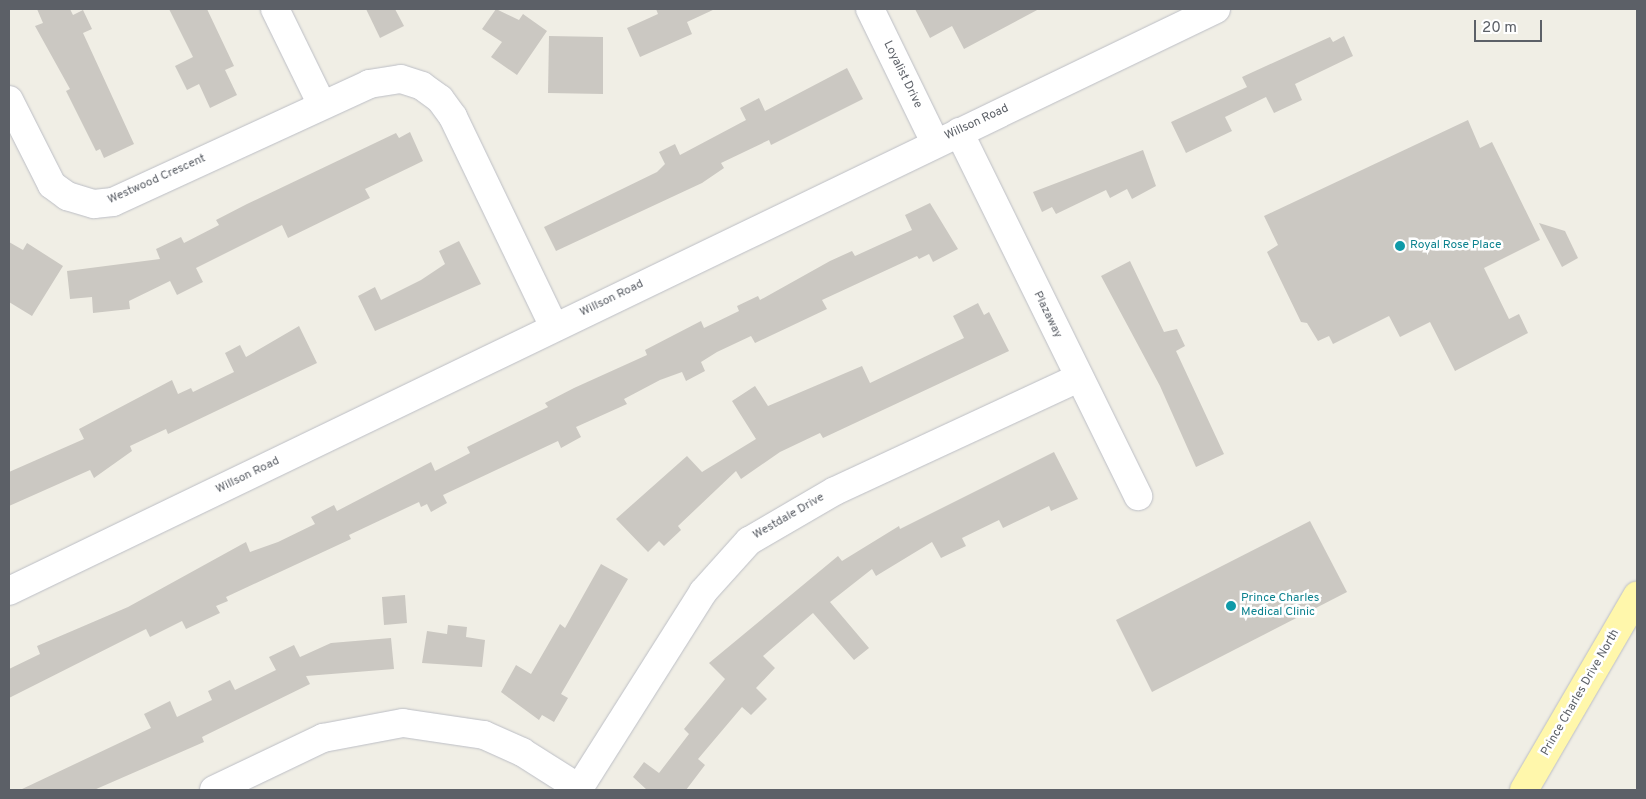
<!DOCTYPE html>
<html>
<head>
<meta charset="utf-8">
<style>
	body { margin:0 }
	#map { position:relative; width:1646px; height:799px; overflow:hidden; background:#f0eee5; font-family:Overpass,sans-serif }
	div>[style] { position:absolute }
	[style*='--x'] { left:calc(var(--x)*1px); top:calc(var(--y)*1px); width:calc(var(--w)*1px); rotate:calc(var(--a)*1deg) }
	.building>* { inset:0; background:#cbc8c2 }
	.roads { filter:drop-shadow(0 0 1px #bcbec5) drop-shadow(0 0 1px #bcbec5) }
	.minor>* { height:28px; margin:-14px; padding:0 14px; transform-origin:14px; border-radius:14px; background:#fff }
	.major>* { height:28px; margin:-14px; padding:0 14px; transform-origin:14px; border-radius:14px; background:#fff7ab }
	.dots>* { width:14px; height:14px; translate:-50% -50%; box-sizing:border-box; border:2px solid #fff; border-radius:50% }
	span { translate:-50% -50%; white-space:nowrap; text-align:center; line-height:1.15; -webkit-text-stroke:5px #fff; paint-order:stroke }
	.street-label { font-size:12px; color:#5c6067 }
	.culture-label { font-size:12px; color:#0d838f }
	.left { translate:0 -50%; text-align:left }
	.frame { position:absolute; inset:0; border:10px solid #5c6067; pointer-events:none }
	.scale { position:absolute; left:1474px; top:20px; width:68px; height:22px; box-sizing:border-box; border:2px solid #5c6067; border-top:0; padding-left:6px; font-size:15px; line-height:18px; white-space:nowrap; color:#5c6067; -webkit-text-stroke:4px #fff; paint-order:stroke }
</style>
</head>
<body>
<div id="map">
	<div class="building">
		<i style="clip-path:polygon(37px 9px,70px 9px,73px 15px,83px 10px,92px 29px,83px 33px,134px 144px,104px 158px,100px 149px,96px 151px,66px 91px,70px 89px,35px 26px,43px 23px)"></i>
		<i style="clip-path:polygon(169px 9px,207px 9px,234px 66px,225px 70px,237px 95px,210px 108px,199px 84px,187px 90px,175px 66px,193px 57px)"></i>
		<i style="clip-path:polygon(366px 9px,395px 9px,404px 26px,380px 38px)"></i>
		<i style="clip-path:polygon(496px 9px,519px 20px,523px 14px,547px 31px,517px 75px,491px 57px,502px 42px,482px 29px)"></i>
		<i style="clip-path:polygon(656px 9px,715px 9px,687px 22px,692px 34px,640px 57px,627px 28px,658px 14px)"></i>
		<i style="clip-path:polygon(915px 9px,1039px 9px,964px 49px,952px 26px,930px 38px)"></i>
		<i style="clip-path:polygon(549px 36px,603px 37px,603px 94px,548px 93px)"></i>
		<i style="clip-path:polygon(1344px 36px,1353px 56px,1295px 84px,1302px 100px,1274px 113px,1266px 97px,1225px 117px,1232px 131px,1186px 153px,1171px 122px,1247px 87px,1242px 77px,1330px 37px,1333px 42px)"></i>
		<i style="clip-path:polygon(847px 68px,863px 99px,771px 145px,769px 140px,721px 163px,724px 168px,702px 183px,556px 251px,544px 227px,657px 172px,665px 164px,659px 152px,675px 144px,680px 155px,746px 120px,740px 108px,759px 98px,765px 111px)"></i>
		<i style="clip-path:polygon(1468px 120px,1480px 148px,1492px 142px,1540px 240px,1484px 268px,1509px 319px,1519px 314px,1528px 333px,1455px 371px,1430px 322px,1400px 337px,1389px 316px,1333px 344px,1329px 336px,1318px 341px,1307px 323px,1301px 322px,1267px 252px,1278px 245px,1264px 216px)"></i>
		<i style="clip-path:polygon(410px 132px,423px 161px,365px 189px,370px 198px,288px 238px,282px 225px,196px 268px,203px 282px,177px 295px,170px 281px,129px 301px,130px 309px,93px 313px,92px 297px,70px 299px,67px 271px,160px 259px,156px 249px,181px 237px,184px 243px,219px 225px,216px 220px,247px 204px,396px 133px,399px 138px)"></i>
		<i style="clip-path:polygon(1143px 150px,1156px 186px,1132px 199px,1127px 189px,1110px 198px,1106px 190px,1056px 214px,1052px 207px,1042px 212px,1033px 192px)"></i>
		<i style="clip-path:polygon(930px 203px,958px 249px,933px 262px,929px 254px,919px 259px,917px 256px,822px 300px,827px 309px,755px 343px,751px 336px,717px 352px,701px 362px,705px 371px,686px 381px,682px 372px,660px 380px,624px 399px,627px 404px,576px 427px,581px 437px,561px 448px,558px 441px,443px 495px,447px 503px,431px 512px,427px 504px,421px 507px,419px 502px,349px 535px,351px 539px,226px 597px,228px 601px,216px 606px,220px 613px,186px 629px,182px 621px,150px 637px,146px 629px,9px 698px,9px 669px,40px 654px,37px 646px,128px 607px,246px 542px,250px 552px,278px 542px,315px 524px,311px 517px,334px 505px,337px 511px,431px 462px,435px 471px,470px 453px,467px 447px,548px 407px,545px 403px,574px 388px,647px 355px,645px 350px,701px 321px,704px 328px,739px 311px,737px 306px,758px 296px,760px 300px,830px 261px,852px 251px,855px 256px,912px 230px,905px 215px)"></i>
		<i style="clip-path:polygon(1539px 223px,1565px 231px,1578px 258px,1562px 267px)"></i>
		<i style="clip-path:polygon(459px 241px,481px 284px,375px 331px,358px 296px,375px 287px,381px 300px,421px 280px,445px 264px,439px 251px)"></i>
		<i style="clip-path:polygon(9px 242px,23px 250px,27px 243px,63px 266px,32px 316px,9px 302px)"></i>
		<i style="clip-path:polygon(1130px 261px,1164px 332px,1177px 329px,1185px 346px,1176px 351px,1224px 454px,1196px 467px,1160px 386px,1101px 276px)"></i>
		<i style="clip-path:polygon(978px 303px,984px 315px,989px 312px,1009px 351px,823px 438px,820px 433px,780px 452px,741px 479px,736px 471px,678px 526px,681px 530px,664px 546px,659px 541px,648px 552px,616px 519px,687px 456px,702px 472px,756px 439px,732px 401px,755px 386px,768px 406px,862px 366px,870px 383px,964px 338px,953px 316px)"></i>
		<i style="clip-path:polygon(299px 326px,317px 363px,168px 434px,166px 429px,130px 446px,132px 451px,94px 478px,90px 470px,9px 506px,9px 472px,84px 439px,79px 429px,172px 380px,178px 394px,191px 388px,193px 392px,234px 372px,225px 353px,240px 345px,246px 357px)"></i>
		<i style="clip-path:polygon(1054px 452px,1078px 499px,1051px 511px,1049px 506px,1003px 528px,999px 520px,962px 538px,966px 546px,941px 558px,932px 542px,876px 576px,872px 569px,830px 602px,869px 648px,854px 660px,813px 613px,763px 656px,775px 668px,756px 688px,767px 699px,751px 715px,742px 707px,698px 759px,705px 765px,686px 790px,647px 790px,633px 777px,644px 762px,659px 773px,689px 734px,684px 729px,725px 679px,709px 663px,838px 556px,842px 561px,899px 526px,900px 529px)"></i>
		<i style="clip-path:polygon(1310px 521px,1347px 592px,1152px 692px,1116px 620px)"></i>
		<i style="clip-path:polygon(601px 564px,628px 579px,561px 694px,568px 698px,554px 722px,542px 715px,539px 720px,501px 692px,516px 665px,531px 674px,560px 624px,565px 628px)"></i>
		<i style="clip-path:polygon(405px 595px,407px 623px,384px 625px,382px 597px)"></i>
		<i style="clip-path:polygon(448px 625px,467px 627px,466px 637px,485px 640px,482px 667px,422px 663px,427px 631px,447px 634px)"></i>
		<i style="clip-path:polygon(391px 638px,394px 669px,306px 676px,310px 684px,202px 737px,204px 742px,94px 790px,20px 790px,151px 728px,144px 714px,170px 701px,177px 717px,212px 700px,208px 691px,230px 680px,235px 690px,276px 670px,269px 657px,294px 645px,300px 657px,331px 643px)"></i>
	</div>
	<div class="roads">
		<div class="minor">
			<i style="--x:275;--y:9;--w:105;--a:63.9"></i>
			<i style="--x:870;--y:9;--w:148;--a:64"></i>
			<i style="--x:9;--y:100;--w:95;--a:63.2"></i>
			<i style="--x:52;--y:185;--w:19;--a:36"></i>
			<i style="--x:67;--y:196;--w:28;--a:17"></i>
			<i style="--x:94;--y:204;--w:19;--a:-6"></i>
			<i style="--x:113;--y:202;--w:282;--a:-24.7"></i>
			<i style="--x:369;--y:84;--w:32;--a:-9"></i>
			<i style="--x:401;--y:79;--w:22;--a:18"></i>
			<i style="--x:422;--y:86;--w:22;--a:36"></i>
			<i style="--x:440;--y:99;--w:22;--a:54"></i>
			<i style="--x:453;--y:117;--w:233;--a:64.3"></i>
			<i style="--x:959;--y:132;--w:406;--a:63.8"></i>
			<i style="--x:9;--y:591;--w:1340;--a:-25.74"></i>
			<i style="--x:214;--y:790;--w:121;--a:-25.5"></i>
			<i style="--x:323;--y:738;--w:81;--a:-10.6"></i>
			<i style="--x:403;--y:723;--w:82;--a:8.4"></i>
			<i style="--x:484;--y:735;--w:42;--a:24.1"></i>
			<i style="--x:522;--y:752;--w:67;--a:32.3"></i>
			<i style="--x:578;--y:790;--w:234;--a:-57.7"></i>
			<i style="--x:703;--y:592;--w:69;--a:-48"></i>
			<i style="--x:749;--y:541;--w:99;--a:-30.2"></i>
			<i style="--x:835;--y:491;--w:268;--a:-24.9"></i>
		</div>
		<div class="major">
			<i style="--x:1524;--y:790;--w:225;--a:-59.8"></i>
		</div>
	</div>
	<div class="dots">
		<i style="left:1400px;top:246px;background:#0f9aa8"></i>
		<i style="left:1231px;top:606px;background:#0f9aa8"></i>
	</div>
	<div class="street-label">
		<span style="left:902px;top:75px;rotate:64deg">Loyalist Drive</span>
		<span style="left:977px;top:123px;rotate:-25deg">Willson Road</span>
		<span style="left:157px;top:180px;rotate:-24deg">Westwood Crescent</span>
		<span style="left:612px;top:299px;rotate:-26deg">Willson Road</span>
		<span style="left:1047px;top:315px;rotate:64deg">Plazaway</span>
		<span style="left:248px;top:476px;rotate:-26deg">Willson Road</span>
		<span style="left:789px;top:517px;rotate:-30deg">Westdale Drive</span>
		<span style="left:1581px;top:693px;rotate:-60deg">Prince Charles Drive North</span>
	</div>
	<div class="culture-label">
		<span class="left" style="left:1410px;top:246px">Royal Rose Place</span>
		<span class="left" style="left:1241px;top:606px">Prince Charles<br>Medical Clinic</span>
	</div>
	<div class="frame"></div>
	<div class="scale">20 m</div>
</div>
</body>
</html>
